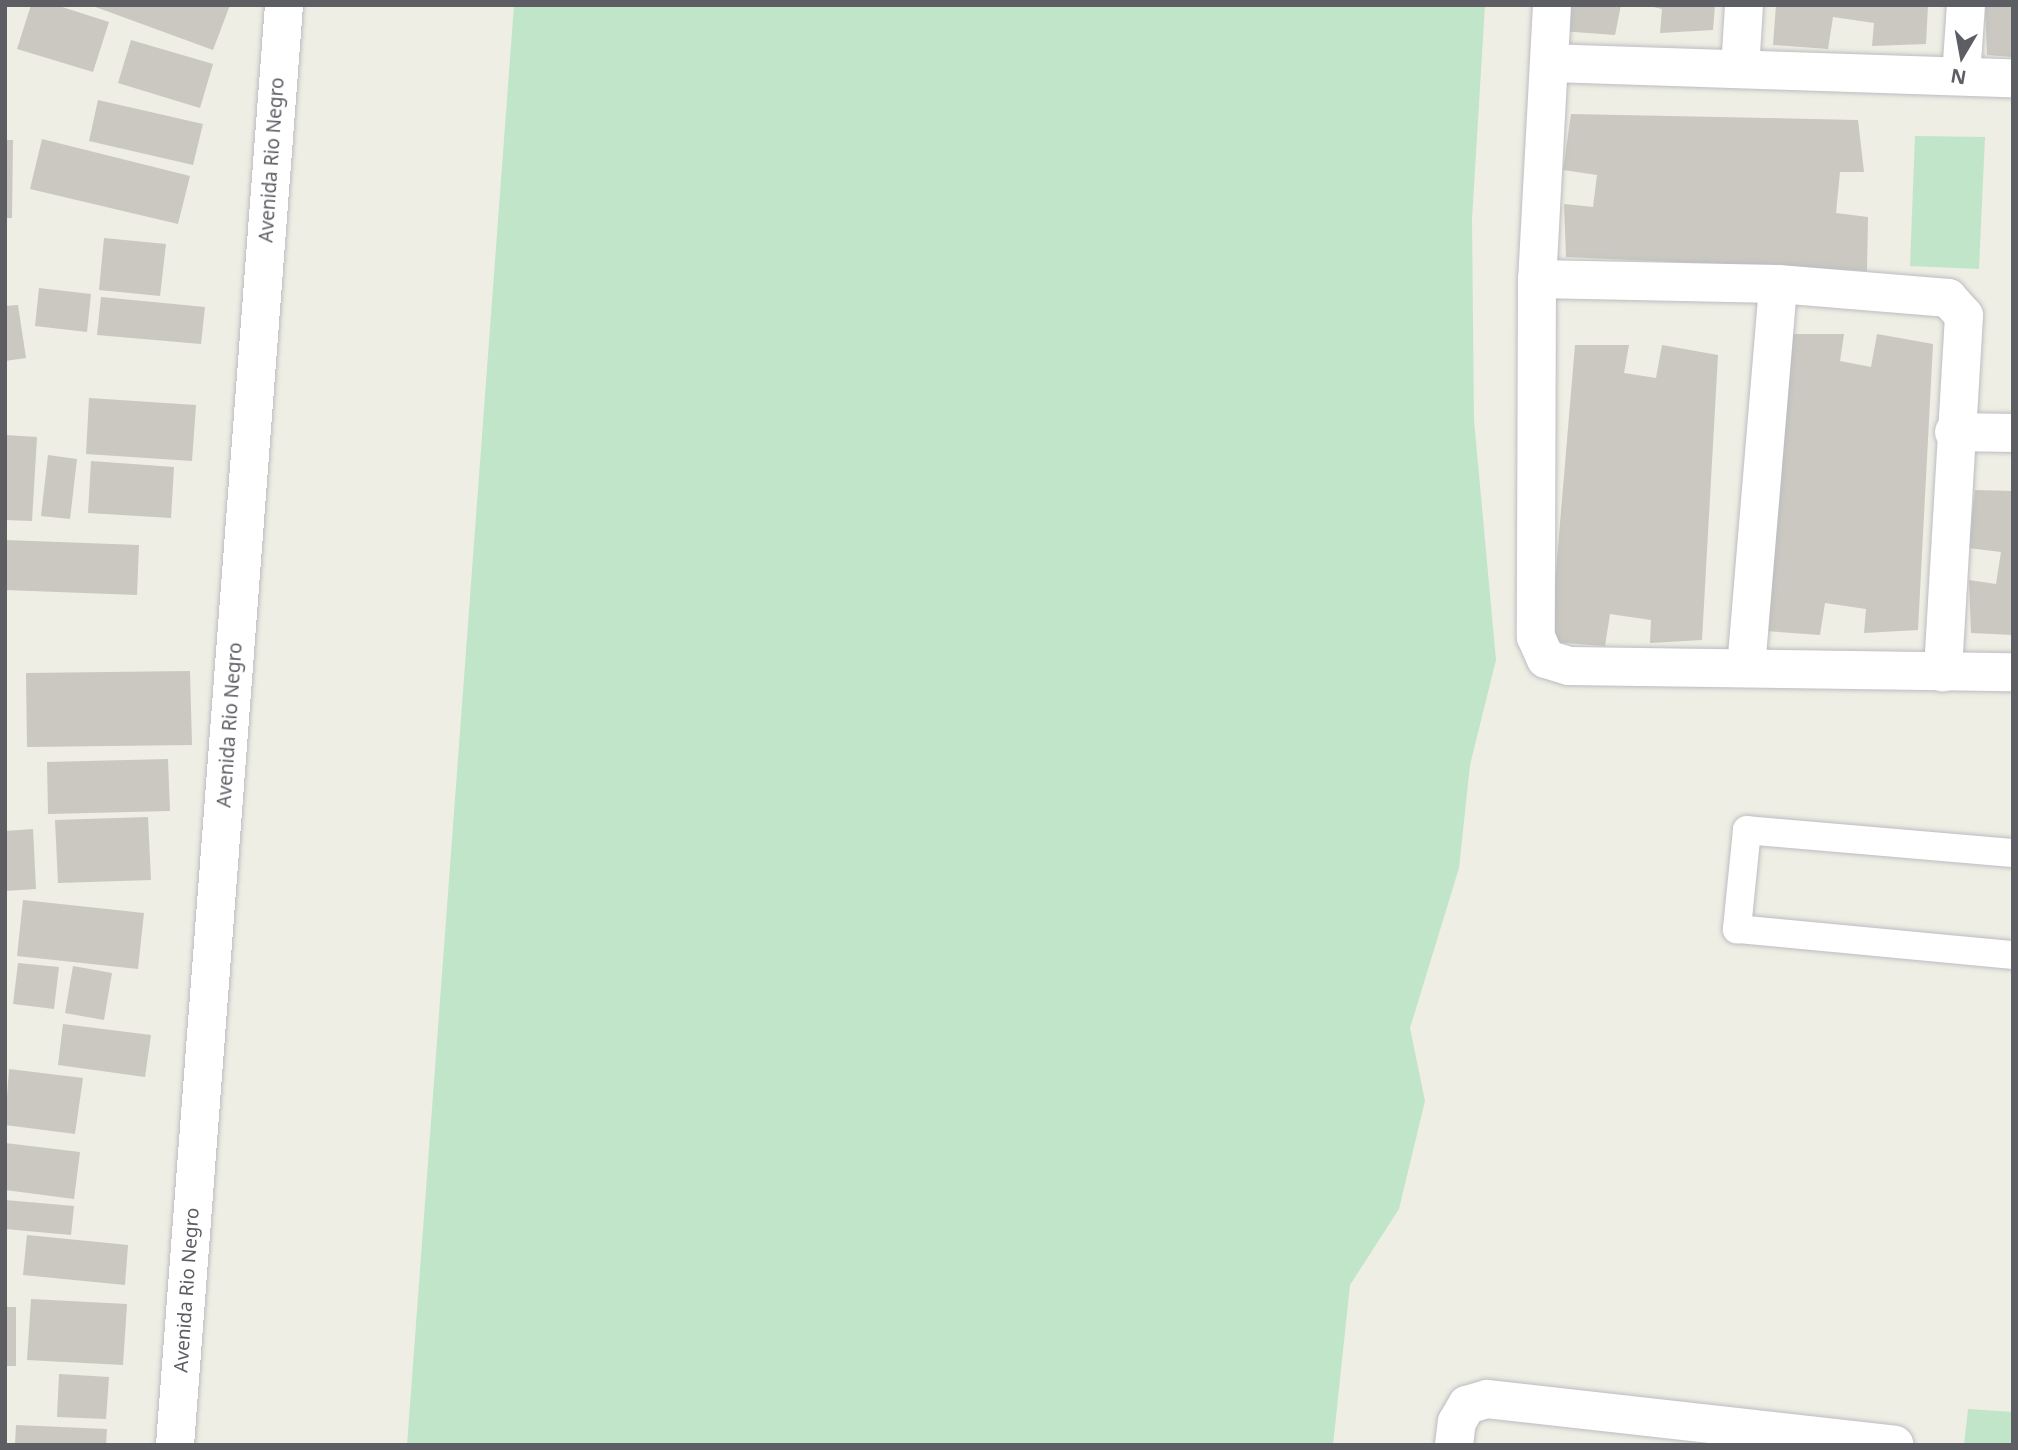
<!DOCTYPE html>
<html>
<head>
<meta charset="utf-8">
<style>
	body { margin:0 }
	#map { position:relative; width:2018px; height:1450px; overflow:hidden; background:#eeeee4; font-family:"Noto Sans",sans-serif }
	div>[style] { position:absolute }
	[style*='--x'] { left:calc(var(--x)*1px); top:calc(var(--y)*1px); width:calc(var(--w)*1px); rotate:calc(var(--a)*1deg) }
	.green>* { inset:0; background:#c1e5c9 }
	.building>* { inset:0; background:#cac8c1 }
	.roads { filter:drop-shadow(0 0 2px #bcbcc2) drop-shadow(0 0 2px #bcbcc2) }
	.lane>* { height:28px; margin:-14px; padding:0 14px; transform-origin:14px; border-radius:14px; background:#fff }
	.street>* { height:38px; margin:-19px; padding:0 19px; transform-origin:19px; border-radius:19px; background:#fff }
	span { translate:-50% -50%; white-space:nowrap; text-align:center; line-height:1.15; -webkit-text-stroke:7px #fff; paint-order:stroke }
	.street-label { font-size:19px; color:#5c5e64 }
	.frame { position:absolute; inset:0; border:7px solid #5c5e64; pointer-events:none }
	.north { position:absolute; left:1927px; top:21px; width:70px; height:70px; -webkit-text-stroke:5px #fff; paint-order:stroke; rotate:190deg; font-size:19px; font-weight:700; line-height:28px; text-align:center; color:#5c5e64 }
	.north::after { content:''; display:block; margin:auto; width:24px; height:32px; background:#5c5e64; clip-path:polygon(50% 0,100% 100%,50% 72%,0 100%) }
</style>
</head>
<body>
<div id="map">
	<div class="green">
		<i style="clip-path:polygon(514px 5px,1485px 5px,1472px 219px,1474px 420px,1496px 660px,1470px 765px,1459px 868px,1410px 1028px,1425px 1101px,1399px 1209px,1350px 1285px,1333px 1445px,407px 1445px)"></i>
		<i style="clip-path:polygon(1915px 136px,1985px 137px,1979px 269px,1910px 266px)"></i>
		<i style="clip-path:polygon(1968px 1409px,2013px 1412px,2013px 1445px,1964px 1445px)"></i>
	</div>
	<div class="building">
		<i style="clip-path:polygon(31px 5px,56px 5px,109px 22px,93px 72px,17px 49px)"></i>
		<i style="clip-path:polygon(90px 5px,230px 5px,213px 50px)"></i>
		<i style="clip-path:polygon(1563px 5px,1621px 5px,1615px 35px,1561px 31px)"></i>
		<i style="clip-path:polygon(1645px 5px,1715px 5px,1713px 30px,1660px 33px,1662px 9px)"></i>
		<i style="clip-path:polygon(1776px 5px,1928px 5px,1926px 44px,1872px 46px,1874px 23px,1833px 17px,1828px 49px,1773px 45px)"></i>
		<i style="clip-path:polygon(1985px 5px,2013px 6px,2013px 57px,1987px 55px)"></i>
		<i style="clip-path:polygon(131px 40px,213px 64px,200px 108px,118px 83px)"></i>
		<i style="clip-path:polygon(98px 100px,203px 124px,193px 165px,89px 141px)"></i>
		<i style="clip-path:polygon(1571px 114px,1858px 120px,1864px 172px,1840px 172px,1836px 213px,1868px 217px,1867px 271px,1566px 257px,1564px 204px,1593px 207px,1597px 175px,1563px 170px)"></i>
		<i style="clip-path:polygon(42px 139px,190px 176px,178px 224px,30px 189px)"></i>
		<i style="clip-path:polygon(5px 140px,13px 140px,12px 218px,5px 218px)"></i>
		<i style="clip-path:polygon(104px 238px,166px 244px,160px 296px,99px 290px)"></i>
		<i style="clip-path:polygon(39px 288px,91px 294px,87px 332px,35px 326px)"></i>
		<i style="clip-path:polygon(101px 297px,205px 307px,201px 344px,97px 335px)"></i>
		<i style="clip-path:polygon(18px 305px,26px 358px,5px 361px,5px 306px)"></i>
		<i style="clip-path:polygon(1791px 334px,1844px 334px,1840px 361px,1871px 367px,1877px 334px,1933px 344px,1918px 630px,1864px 633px,1866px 609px,1825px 603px,1820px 635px,1765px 631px)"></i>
		<i style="clip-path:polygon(1575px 345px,1629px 345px,1624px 373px,1656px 378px,1662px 345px,1718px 355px,1702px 640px,1650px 643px,1651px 620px,1610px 614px,1605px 646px,1550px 642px)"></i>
		<i style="clip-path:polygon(89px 398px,196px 405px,192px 461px,86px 454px)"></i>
		<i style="clip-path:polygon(5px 435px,37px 437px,32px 521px,5px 520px)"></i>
		<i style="clip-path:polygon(48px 455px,77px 459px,70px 519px,41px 516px)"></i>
		<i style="clip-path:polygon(91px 461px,174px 467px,171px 518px,88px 513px)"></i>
		<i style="clip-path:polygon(1975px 490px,2013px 491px,2013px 635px,1971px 633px,1969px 580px,1996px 584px,2001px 552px,1968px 548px)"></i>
		<i style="clip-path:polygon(5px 540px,139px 545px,137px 595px,5px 590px)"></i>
		<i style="clip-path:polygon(190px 671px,192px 745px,27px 747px,26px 673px)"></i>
		<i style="clip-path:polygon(168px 759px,170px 811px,48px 814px,47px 762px)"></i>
		<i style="clip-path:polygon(148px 817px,151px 880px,58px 883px,55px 820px)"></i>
		<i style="clip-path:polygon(33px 829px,36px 889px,5px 891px,5px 831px)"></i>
		<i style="clip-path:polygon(23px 900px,144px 913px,138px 969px,17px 956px)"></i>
		<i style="clip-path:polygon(18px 963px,59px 967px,54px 1009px,13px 1004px)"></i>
		<i style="clip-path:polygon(73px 966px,112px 973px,104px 1020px,65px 1013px)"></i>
		<i style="clip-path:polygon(63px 1024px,151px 1035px,145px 1077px,58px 1065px)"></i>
		<i style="clip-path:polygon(9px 1069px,83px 1078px,75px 1134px,5px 1125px)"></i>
		<i style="clip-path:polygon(5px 1143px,80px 1152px,74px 1199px,5px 1190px)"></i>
		<i style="clip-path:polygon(5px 1200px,74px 1206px,71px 1235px,5px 1229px)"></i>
		<i style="clip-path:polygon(27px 1235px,128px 1245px,125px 1285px,23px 1275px)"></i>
		<i style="clip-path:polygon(31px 1299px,127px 1304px,123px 1365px,27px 1360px)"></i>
		<i style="clip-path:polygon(5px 1307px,16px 1307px,16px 1366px,5px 1366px)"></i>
		<i style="clip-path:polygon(59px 1374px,109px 1377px,106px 1419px,57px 1417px)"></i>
		<i style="clip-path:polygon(16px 1425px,107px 1429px,106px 1445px,15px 1445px)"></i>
	</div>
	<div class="roads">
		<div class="lane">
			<i style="--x:2013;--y:853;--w:267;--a:-175.1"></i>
			<i style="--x:1747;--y:830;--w:100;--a:95.8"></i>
			<i style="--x:1737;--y:929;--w:277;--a:5.4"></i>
		</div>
		<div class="street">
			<i style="--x:1552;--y:5;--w:274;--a:93.1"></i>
			<i style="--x:1537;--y:279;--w:358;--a:90.2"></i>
			<i style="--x:1536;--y:637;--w:24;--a:66"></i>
			<i style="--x:1546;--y:659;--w:24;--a:17"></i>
			<i style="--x:1569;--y:666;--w:444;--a:0.8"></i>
			<i style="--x:1549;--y:63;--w:464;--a:1.9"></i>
			<i style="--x:1740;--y:69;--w:64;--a:-86.4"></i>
			<i style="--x:1961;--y:76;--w:71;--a:-86"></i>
			<i style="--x:1537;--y:279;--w:241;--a:1.2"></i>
			<i style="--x:1778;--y:284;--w:171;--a:4.7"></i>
			<i style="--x:1948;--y:298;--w:24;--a:48"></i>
			<i style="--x:1964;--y:316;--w:357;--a:93.4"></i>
			<i style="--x:1954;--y:432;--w:59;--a:1"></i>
			<i style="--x:1746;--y:668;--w:385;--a:-85.2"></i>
			<i style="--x:175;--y:1445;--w:1444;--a:-85.67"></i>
			<i style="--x:1454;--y:1445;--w:23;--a:-83"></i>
			<i style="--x:1457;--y:1422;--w:20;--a:-60"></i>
			<i style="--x:1467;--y:1405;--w:21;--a:-17"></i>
			<i style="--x:1487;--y:1399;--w:410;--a:6.4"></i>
		</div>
	</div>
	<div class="street-label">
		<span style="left:272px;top:160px;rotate:-86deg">Avenida Rio Negro</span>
		<span style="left:230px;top:725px;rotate:-86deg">Avenida Rio Negro</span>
		<span style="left:187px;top:1290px;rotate:-86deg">Avenida Rio Negro</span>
	</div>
	<div class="frame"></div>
	<div class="north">N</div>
</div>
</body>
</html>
